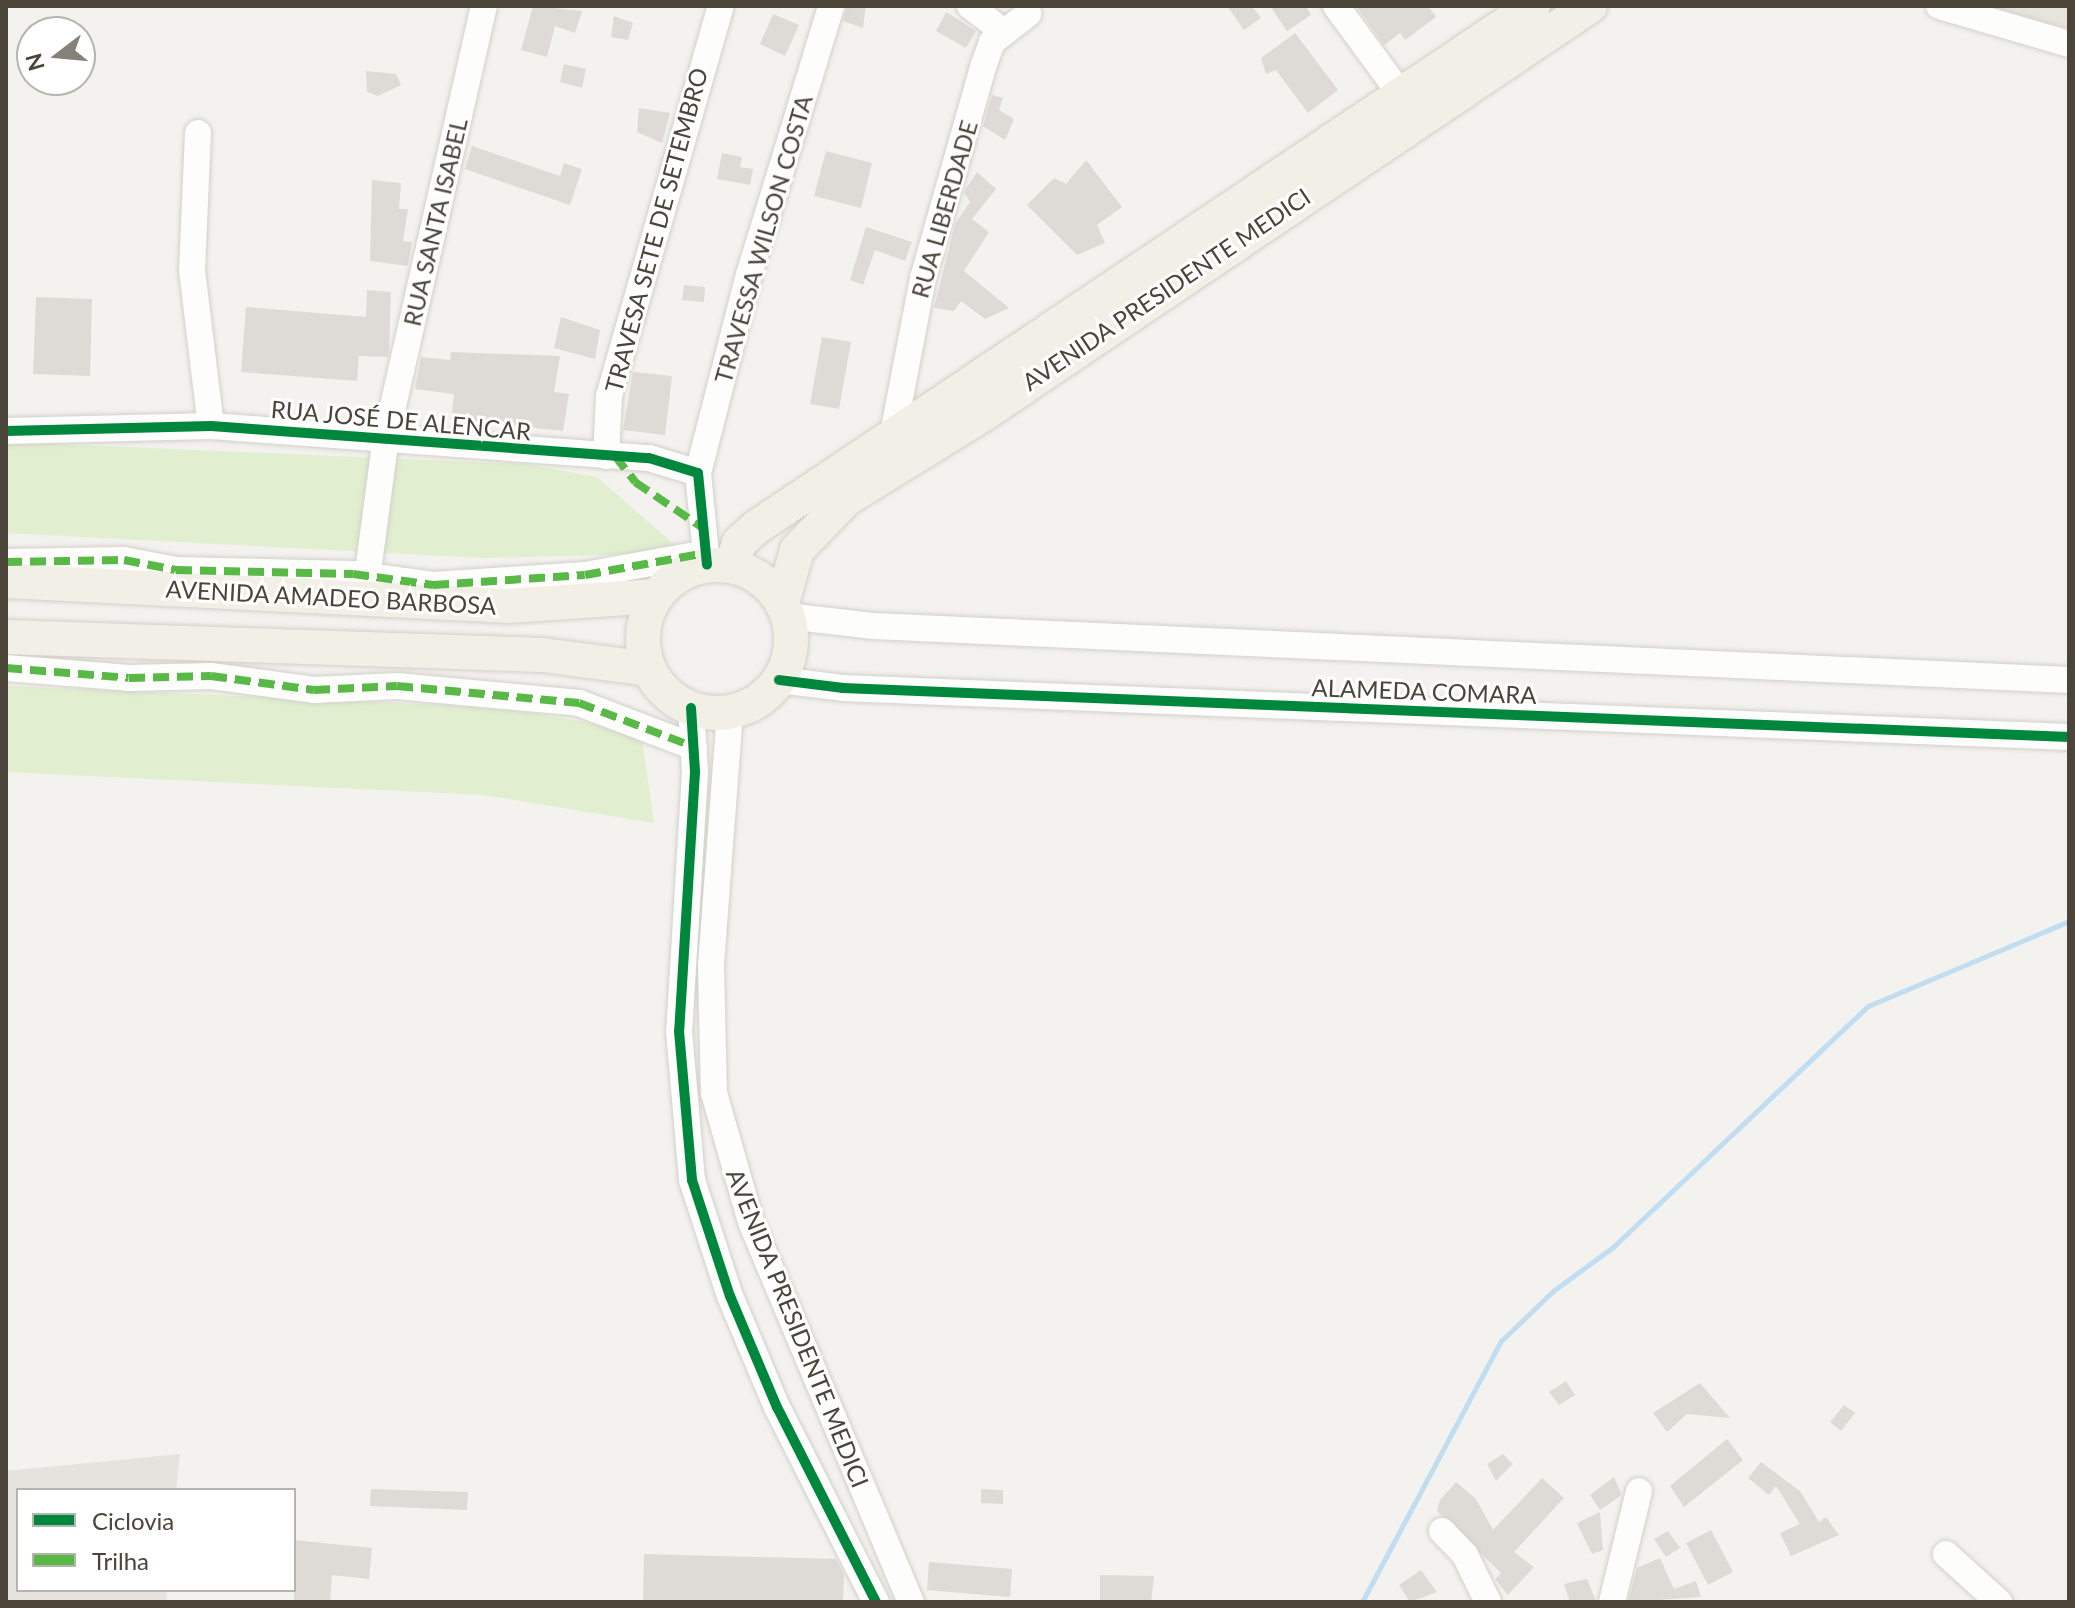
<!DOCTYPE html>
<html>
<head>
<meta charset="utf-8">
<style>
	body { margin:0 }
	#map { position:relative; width:2075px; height:1608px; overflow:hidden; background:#f4f2ee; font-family:Lato,sans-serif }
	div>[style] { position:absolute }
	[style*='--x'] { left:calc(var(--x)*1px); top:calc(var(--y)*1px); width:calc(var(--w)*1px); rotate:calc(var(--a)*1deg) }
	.residential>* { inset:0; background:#e7e4dc }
	.industrial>* { inset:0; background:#e6e2de }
	.green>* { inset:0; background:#e1eecf }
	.stream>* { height:5px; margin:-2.5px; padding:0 2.5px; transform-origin:2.5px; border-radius:2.5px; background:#c0ddf1 }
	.building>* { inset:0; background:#dedbd6 }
	.roads { filter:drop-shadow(0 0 2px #d2d0cb) drop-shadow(0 0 2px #d2d0cb) }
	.minor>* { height:26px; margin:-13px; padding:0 13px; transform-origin:13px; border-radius:13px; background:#fdfdfc }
	.major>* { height:34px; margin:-17px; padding:0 17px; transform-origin:17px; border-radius:17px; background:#f2efe6 }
	.major>.ring { margin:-17px; padding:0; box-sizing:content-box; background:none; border:34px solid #f2efe6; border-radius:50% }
	.quiet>* { height:8px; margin-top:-4px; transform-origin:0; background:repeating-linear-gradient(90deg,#58b947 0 16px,transparent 0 24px) }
	.cycleway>* { height:10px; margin:-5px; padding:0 5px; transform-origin:5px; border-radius:5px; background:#00873e }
	span { translate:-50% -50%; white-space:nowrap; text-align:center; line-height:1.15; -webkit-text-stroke:6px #fff; paint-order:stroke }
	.street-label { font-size:24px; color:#4b4439 }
	.frame { position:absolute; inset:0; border:8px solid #4b4439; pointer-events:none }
	.legend { position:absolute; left:16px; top:1488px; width:280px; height:104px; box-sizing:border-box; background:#fff; border:2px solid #b7b4b0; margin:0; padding:10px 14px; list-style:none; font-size:24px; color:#4b4439 }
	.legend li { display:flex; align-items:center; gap:16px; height:40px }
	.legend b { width:40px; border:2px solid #b7b4b0 }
	.north { position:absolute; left:16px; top:16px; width:80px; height:80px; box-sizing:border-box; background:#fff; border:2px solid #b7b4b0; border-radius:50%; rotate:254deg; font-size:22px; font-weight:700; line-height:32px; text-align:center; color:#4b4439 }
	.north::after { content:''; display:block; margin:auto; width:28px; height:36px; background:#868178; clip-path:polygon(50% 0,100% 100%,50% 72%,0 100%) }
</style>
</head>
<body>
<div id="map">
	<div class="residential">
		<i style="clip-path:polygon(1982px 6px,2069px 6px,2069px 29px)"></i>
	</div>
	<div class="industrial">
		<i style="clip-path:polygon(180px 1454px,176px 1490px,18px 1490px,18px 1590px,167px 1590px,166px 1602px,6px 1602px,6px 1471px)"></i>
	</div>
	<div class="green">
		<i style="clip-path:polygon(6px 442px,524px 464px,597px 477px,684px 553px,483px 558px,6px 533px)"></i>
		<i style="clip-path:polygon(6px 686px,490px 707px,586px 722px,642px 739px,654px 823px,484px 795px,6px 772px)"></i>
	</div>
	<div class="stream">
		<i style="--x:1362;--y:1602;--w:296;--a:-62"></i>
		<i style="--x:1501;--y:1341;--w:72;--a:-43.9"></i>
		<i style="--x:1553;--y:1291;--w:74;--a:-36.3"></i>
		<i style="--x:1613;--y:1247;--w:351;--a:-43.4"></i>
		<i style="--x:1868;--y:1006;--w:218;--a:-22.9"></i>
	</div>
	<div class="building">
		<i style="clip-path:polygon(533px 6px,582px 11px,575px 33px,555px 26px,547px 57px,521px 50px)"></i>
		<i style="clip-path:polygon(847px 6px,866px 6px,863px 28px,843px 21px)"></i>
		<i style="clip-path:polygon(1227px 6px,1252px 6px,1261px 18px,1244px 30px)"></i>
		<i style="clip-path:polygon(1270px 6px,1306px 6px,1311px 15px,1287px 31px)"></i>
		<i style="clip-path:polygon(1356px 6px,1428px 6px,1436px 17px,1405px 40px,1400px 33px,1384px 45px)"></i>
		<i style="clip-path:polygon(946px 12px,976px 31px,966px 48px,936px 31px)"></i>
		<i style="clip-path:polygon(773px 14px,799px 25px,785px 56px,760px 44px)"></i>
		<i style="clip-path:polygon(614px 16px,633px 23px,628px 40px,611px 37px)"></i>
		<i style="clip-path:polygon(1295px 33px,1338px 90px,1308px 113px,1276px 70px,1266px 74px,1261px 58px)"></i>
		<i style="clip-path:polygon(564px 64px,586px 69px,582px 88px,560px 82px)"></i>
		<i style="clip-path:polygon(366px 71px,396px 74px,401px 85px,378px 96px,367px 92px)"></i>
		<i style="clip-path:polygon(992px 95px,1003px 98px,999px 110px,1014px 119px,1005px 140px,983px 126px)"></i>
		<i style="clip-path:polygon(639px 108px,670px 113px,662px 143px,637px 132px)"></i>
		<i style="clip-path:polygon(472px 146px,560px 176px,564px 163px,582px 169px,570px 205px,465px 169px)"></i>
		<i style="clip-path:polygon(826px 151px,872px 163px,861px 208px,814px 196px)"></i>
		<i style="clip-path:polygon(722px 153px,742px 157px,740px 167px,753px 169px,750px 185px,717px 179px)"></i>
		<i style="clip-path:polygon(1086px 160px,1122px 207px,1097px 225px,1105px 243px,1077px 255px,1027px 205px,1054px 178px,1066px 184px)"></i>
		<i style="clip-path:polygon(977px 172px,996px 189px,972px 219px,989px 232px,964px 271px,1009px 308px,985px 319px,961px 301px,954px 311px,934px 308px,955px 224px,970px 202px,964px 192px)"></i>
		<i style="clip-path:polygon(372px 180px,401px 183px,399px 209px,408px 209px,403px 241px,412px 242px,408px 266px,370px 261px)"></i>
		<i style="clip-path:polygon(866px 227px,912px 242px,905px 261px,875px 250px,863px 285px,850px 280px)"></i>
		<i style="clip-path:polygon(684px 285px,705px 287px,704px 302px,682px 300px)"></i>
		<i style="clip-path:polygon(367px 290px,391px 292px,389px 352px,388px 357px,359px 356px,357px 381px,241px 372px,246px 307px,366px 317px)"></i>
		<i style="clip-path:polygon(36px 297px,92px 299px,90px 376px,33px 374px)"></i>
		<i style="clip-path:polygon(561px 317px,600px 330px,595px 359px,554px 348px)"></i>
		<i style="clip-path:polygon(822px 337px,851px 342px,839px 409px,810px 404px)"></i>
		<i style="clip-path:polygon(451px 352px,560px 356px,554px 392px,569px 394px,563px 431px,451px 419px,454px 394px,415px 389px,421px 357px,450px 360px)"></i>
		<i style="clip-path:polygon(633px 372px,672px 376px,665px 435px,623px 430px)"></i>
		<i style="clip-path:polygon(1566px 1381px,1575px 1395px,1559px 1405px,1549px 1392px)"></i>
		<i style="clip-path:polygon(1700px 1383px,1730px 1418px,1687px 1414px,1667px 1432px,1653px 1413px)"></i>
		<i style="clip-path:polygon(1844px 1405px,1855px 1413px,1841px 1431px,1830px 1422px)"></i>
		<i style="clip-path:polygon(1727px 1439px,1743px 1460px,1684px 1507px,1670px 1486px)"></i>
		<i style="clip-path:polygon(1503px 1454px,1513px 1464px,1496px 1481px,1487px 1464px)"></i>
		<i style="clip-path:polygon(1761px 1462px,1800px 1491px,1819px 1522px,1826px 1517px,1839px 1535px,1791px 1556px,1780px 1533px,1800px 1524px,1776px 1486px,1769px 1495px,1748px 1478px)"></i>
		<i style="clip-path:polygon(1614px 1477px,1622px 1495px,1600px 1510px,1590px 1495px)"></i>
		<i style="clip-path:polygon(1542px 1478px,1564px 1498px,1514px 1552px,1534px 1567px,1508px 1595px,1495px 1579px,1501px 1573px,1437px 1511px,1440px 1500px,1456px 1482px,1476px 1499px,1493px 1530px)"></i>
		<i style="clip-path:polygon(371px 1489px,468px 1492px,467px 1510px,370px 1506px)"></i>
		<i style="clip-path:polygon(981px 1489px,1003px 1490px,1003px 1504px,981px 1503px)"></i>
		<i style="clip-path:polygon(1600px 1512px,1603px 1550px,1592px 1554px,1577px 1523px)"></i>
		<i style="clip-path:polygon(1711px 1530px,1733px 1572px,1708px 1585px,1686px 1543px)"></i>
		<i style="clip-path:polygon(1668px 1531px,1680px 1548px,1666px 1557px,1654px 1539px)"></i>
		<i style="clip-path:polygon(294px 1540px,372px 1548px,369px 1579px,332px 1575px,330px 1602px,294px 1602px)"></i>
		<i style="clip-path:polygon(644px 1554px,836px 1559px,844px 1574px,843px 1602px,643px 1601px)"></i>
		<i style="clip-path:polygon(1660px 1558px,1674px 1589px,1696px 1581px,1701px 1597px,1628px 1602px,1637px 1568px)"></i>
		<i style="clip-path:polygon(929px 1562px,1012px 1569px,1010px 1597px,927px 1590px)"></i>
		<i style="clip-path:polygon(1421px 1570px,1437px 1592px,1410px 1602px,1399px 1585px)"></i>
		<i style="clip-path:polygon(1100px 1575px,1154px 1576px,1151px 1602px,1100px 1602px)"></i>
		<i style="clip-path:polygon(1587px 1579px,1596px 1602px,1570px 1602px,1564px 1584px)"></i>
	</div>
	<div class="roads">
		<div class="minor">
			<i style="--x:970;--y:6;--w:43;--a:37.4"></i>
			<i style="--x:1336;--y:6;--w:112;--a:53.7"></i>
			<i style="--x:1939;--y:6;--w:135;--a:16.3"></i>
			<i style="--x:198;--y:133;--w:137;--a:92.5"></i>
			<i style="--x:192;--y:270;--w:157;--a:83.1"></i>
			<i style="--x:6;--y:431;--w:205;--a:-1.4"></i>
			<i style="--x:211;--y:426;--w:439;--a:4.2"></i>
			<i style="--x:649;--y:458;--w:51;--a:17"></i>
			<i style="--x:698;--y:473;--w:92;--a:84.4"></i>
			<i style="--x:893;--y:434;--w:159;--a:-79.1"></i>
			<i style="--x:923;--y:278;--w:219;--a:-74.1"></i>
			<i style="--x:983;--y:67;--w:27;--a:-70"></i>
			<i style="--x:992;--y:42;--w:46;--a:-37.9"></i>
			<i style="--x:606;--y:456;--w:60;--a:-87.1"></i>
			<i style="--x:609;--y:396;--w:406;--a:-74"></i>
			<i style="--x:698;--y:473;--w:204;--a:-75.6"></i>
			<i style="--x:749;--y:275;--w:281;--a:-73"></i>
			<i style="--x:6;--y:562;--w:118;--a:-1"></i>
			<i style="--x:124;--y:560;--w:53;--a:10.9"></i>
			<i style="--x:176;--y:570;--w:177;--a:1.3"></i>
			<i style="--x:353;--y:574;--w:81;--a:7.8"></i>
			<i style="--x:433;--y:585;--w:152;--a:-3.8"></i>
			<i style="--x:585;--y:575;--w:123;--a:-10.3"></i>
			<i style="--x:365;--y:594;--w:158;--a:-82.4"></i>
			<i style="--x:386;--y:437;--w:442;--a:-77.2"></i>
			<i style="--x:787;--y:616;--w:88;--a:6.6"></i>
			<i style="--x:874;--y:626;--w:1196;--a:2.59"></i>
			<i style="--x:6;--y:668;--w:123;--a:4.6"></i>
			<i style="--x:129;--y:678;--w:82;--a:-1.4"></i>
			<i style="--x:211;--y:676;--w:104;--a:7.7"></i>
			<i style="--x:314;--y:690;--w:83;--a:-2.8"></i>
			<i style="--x:397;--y:686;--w:183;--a:5.3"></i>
			<i style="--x:579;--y:703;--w:123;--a:20.9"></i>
			<i style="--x:779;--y:680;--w:64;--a:7.1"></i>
			<i style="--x:843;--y:688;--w:1227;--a:2.29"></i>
			<i style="--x:691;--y:708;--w:64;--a:86.4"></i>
			<i style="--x:695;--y:772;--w:259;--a:93.5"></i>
			<i style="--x:679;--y:1031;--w:150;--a:85"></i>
			<i style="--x:692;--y:1180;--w:122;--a:71.9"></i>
			<i style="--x:730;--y:1296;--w:121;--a:67.1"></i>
			<i style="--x:777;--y:1407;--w:219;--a:63.1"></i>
			<i style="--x:730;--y:712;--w:254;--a:94.3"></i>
			<i style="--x:711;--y:965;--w:128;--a:88.7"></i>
			<i style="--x:714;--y:1093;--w:134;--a:74"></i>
			<i style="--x:751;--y:1222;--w:412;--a:67.2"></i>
			<i style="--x:1442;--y:1531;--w:33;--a:46"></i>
			<i style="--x:1465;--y:1555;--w:52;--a:63.9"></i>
			<i style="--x:1946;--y:1554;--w:72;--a:42.2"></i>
			<i style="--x:1612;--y:1602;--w:114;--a:-76.3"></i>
		</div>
		<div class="major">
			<i class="ring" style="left:643px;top:565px;width:114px;height:114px"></i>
			<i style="--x:732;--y:566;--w:24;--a:-73"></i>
			<i style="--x:739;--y:543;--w:24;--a:-42"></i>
			<i style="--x:757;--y:527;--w:935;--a:-33.88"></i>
			<i style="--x:6;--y:581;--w:503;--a:2.85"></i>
			<i style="--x:508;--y:606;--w:148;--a:-3.9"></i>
			<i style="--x:782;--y:603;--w:55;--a:-74.2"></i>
			<i style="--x:797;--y:550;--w:71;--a:-46.1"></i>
			<i style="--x:846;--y:499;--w:160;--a:-31.7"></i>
			<i style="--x:982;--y:415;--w:733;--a:-33.93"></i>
			<i style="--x:6;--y:637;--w:537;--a:1.92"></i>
			<i style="--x:543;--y:655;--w:107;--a:7.5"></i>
		</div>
	</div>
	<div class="quiet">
		<i style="--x:615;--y:456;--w:33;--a:52"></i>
		<i style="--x:635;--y:482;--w:82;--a:34.1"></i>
		<i style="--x:6;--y:562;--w:118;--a:-1"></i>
		<i style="--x:124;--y:560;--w:53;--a:10.9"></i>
		<i style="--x:176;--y:570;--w:177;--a:1.3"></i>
		<i style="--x:353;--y:574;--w:81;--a:7.8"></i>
		<i style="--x:433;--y:585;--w:152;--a:-3.8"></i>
		<i style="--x:585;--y:575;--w:123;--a:-10.3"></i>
		<i style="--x:6;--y:668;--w:123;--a:4.6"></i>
		<i style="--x:129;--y:678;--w:82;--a:-1.4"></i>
		<i style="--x:211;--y:676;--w:104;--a:7.7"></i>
		<i style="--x:314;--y:690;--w:83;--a:-2.8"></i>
		<i style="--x:397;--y:686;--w:183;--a:5.3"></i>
		<i style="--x:579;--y:703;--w:123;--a:20.9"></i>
	</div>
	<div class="cycleway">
		<i style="--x:6;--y:431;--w:205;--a:-1.4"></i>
		<i style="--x:211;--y:426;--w:439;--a:4.2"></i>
		<i style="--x:649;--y:458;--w:51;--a:17"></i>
		<i style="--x:698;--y:473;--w:92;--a:84.4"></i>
		<i style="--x:779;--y:680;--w:64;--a:7.1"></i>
		<i style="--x:843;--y:688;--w:1227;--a:2.29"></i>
		<i style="--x:691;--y:708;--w:64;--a:86.4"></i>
		<i style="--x:695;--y:772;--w:259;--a:93.5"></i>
		<i style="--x:679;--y:1031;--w:150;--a:85"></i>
		<i style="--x:692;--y:1180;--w:122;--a:71.9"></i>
		<i style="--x:730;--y:1296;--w:121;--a:67.1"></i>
		<i style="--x:777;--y:1407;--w:219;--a:63.1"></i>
	</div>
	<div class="street-label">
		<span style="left:944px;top:209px;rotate:-74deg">RUA LIBERDADE</span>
		<span style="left:435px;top:222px;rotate:-77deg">RUA SANTA ISABEL</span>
		<span style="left:656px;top:230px;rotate:-75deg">TRAVESA SETE DE SETEMBRO</span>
		<span style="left:763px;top:239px;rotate:-74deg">TRAVESSA WILSON COSTA</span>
		<span style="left:1166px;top:289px;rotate:-34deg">AVENIDA PRESIDENTE MEDICI</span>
		<span style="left:401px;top:420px;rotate:5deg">RUA JOSÉ DE ALENCAR</span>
		<span style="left:331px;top:597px;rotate:3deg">AVENIDA AMADEO BARBOSA</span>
		<span style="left:1424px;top:691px;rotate:2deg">ALAMEDA COMARA</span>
		<span style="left:798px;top:1328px;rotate:68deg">AVENIDA PRESIDENTE MEDICI</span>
	</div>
	<div class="frame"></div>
	<ul class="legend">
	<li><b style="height:10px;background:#00873e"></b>Ciclovia</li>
	<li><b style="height:10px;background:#58b947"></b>Trilha</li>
	</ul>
	<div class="north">N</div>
</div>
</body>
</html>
